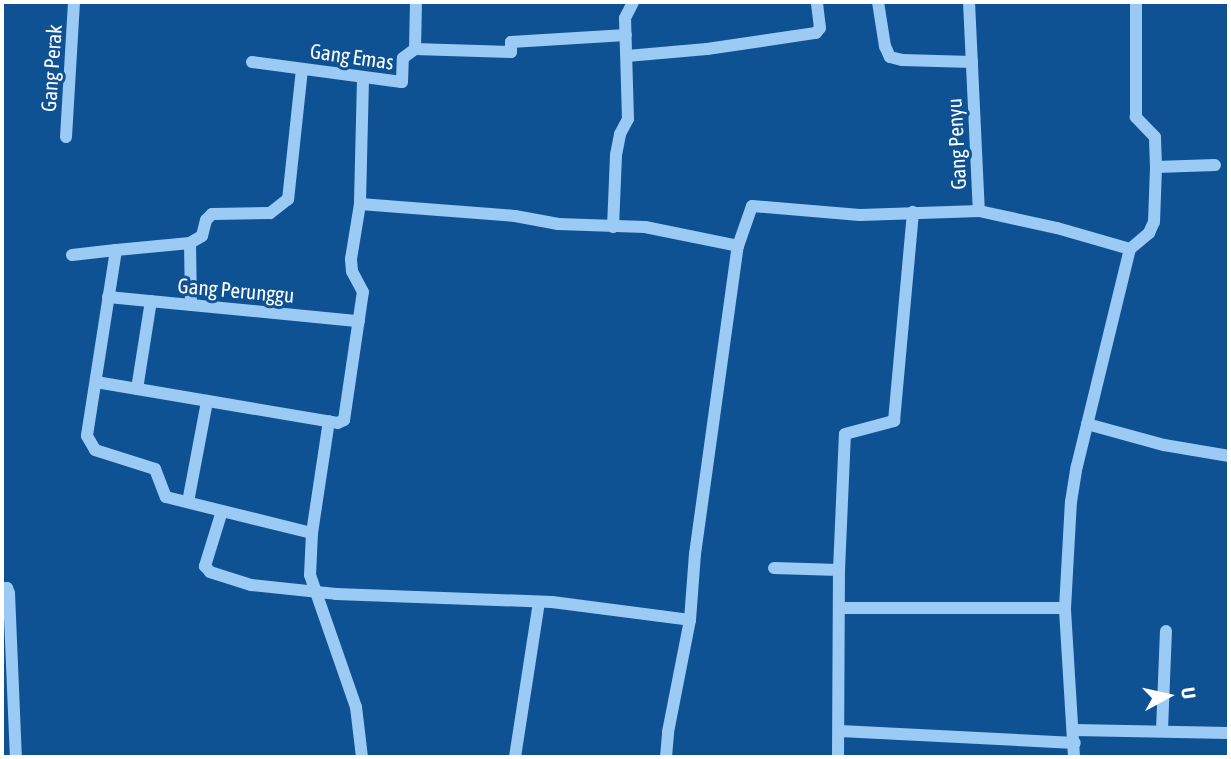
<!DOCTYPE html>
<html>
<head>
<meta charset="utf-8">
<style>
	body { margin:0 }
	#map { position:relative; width:1231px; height:759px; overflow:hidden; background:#0f5294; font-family:"Asap Condensed",sans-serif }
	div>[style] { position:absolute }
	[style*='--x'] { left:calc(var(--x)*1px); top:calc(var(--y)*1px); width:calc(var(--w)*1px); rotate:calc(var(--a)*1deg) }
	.minor>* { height:12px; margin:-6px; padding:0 6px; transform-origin:6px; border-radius:6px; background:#9bcaf4 }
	span { translate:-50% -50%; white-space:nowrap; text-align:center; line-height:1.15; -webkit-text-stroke:6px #0f5294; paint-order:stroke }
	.street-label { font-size:21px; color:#fff }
	.frame { position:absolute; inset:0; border:4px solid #fff; pointer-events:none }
	.north { position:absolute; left:1133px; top:661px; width:70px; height:70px; -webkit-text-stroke:5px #0f5294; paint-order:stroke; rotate:82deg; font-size:19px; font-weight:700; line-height:28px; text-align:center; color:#fff }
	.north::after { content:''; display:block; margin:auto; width:24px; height:32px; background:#fff; clip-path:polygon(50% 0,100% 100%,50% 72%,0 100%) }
</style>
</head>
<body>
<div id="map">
	<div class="minor">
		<i style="--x:878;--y:2;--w:45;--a:81"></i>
		<i style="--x:885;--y:46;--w:12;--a:66"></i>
		<i style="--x:890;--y:57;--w:12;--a:14"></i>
		<i style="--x:902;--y:60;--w:70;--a:1.6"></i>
		<i style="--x:969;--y:2;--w:209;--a:87.3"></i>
		<i style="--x:415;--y:49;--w:96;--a:1.8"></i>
		<i style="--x:511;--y:52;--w:10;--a:-90"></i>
		<i style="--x:511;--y:42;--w:115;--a:-3.5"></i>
		<i style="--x:627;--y:56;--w:80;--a:-5"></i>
		<i style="--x:707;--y:49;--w:110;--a:-8.4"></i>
		<i style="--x:816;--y:33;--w:6;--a:-51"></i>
		<i style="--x:820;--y:28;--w:26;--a:-97"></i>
		<i style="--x:252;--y:62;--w:151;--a:7.6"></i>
		<i style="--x:402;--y:82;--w:24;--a:-88"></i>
		<i style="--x:403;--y:58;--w:15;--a:-37"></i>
		<i style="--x:415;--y:49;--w:47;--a:-88.8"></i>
		<i style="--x:302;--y:69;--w:131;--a:96.1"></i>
		<i style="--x:288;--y:199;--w:23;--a:142"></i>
		<i style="--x:270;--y:213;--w:58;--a:179"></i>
		<i style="--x:212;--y:214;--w:8;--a:135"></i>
		<i style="--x:206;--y:220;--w:16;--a:104"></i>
		<i style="--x:202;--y:236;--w:14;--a:150"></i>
		<i style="--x:190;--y:243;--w:74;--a:174.6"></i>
		<i style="--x:116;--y:250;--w:188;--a:98.9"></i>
		<i style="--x:87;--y:436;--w:16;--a:60"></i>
		<i style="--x:95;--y:450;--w:63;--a:17.6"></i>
		<i style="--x:155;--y:469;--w:30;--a:69"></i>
		<i style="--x:166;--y:497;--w:150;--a:13.9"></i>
		<i style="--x:312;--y:533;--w:113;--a:-81.4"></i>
		<i style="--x:363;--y:79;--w:125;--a:91.4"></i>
		<i style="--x:360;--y:204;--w:155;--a:4.4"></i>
		<i style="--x:515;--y:216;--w:44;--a:10.5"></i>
		<i style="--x:558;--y:224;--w:87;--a:2"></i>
		<i style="--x:645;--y:227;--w:95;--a:11.5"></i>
		<i style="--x:66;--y:137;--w:135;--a:-86.6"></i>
		<i style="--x:1156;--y:167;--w:59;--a:-1.9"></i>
		<i style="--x:613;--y:227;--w:72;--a:-87.6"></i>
		<i style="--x:616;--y:155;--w:21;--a:-79"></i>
		<i style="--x:620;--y:134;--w:17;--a:-62"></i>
		<i style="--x:628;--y:119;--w:101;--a:-91.7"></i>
		<i style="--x:625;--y:18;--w:18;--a:-63"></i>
		<i style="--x:190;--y:243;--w:62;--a:89.1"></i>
		<i style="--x:1130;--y:249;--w:25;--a:-40"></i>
		<i style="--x:1149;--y:233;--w:12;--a:-66"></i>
		<i style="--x:1154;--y:222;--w:55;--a:-87.9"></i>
		<i style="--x:1156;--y:167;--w:30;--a:-92"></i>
		<i style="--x:1155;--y:137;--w:28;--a:-134"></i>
		<i style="--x:1136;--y:117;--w:115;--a:-90"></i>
		<i style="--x:72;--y:255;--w:44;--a:-6.5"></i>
		<i style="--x:108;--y:297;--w:252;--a:5.5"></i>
		<i style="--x:96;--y:382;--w:245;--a:9.6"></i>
		<i style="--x:338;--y:423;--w:7;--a:-27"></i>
		<i style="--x:344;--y:420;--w:129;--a:-81.6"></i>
		<i style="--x:363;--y:292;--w:24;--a:-118"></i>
		<i style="--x:352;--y:271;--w:12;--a:-95"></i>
		<i style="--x:351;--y:259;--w:56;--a:-80.7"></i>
		<i style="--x:137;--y:389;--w:89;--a:-81"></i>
		<i style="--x:1087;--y:424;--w:80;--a:15.3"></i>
		<i style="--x:1164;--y:445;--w:66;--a:9.6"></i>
		<i style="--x:188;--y:502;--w:103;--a:-79.3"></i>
		<i style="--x:222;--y:511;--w:58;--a:107.2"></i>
		<i style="--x:205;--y:566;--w:8;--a:50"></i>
		<i style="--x:210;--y:572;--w:43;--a:17.6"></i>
		<i style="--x:251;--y:585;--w:85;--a:6"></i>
		<i style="--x:336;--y:594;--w:216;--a:2.1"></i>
		<i style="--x:552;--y:602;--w:139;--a:7.4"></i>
		<i style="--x:312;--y:533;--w:42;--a:92.7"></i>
		<i style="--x:310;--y:575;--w:140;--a:70.8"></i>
		<i style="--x:356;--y:707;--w:50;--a:83.2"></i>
		<i style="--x:774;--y:568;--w:65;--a:1.8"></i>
		<i style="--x:2;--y:588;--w:5;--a:0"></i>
		<i style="--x:7;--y:588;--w:5;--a:68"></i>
		<i style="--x:9;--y:593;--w:164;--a:87.6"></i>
		<i style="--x:841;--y:608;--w:224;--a:0"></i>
		<i style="--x:1074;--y:730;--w:155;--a:1.1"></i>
		<i style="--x:1162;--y:730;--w:99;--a:-87.7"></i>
		<i style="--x:840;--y:731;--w:235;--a:2.9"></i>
		<i style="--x:515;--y:757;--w:157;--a:-81.2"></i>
		<i style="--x:666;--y:757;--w:25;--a:-85"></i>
		<i style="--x:668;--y:732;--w:114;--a:-78.9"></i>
		<i style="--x:690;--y:620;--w:66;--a:-85.7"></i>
		<i style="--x:695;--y:554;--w:311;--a:-82.1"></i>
		<i style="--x:738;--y:246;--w:42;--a:-70.7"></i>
		<i style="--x:752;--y:206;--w:108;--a:4.8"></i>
		<i style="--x:860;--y:215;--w:119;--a:-1.9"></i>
		<i style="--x:979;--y:211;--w:80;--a:12.3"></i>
		<i style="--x:1057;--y:228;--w:76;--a:16"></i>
		<i style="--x:838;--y:757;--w:187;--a:-89.7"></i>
		<i style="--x:839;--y:570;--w:136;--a:-87.5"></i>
		<i style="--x:845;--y:434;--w:51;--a:-14.9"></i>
		<i style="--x:894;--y:421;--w:210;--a:-84.8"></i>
		<i style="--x:1074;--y:757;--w:149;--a:-93.5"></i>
		<i style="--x:1065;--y:608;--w:106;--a:-86.8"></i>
		<i style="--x:1071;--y:502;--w:36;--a:-81"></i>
		<i style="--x:1077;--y:466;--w:223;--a:-76.3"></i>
	</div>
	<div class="street-label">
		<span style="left:352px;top:56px;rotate:8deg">Gang Emas</span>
		<span style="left:51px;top:68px;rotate:-86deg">Gang Perak</span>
		<span style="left:956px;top:144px;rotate:-93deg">Gang Penyu</span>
		<span style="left:236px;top:290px;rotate:5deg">Gang Perunggu</span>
	</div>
	<div class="frame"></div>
	<div class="north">U</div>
</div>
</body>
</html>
